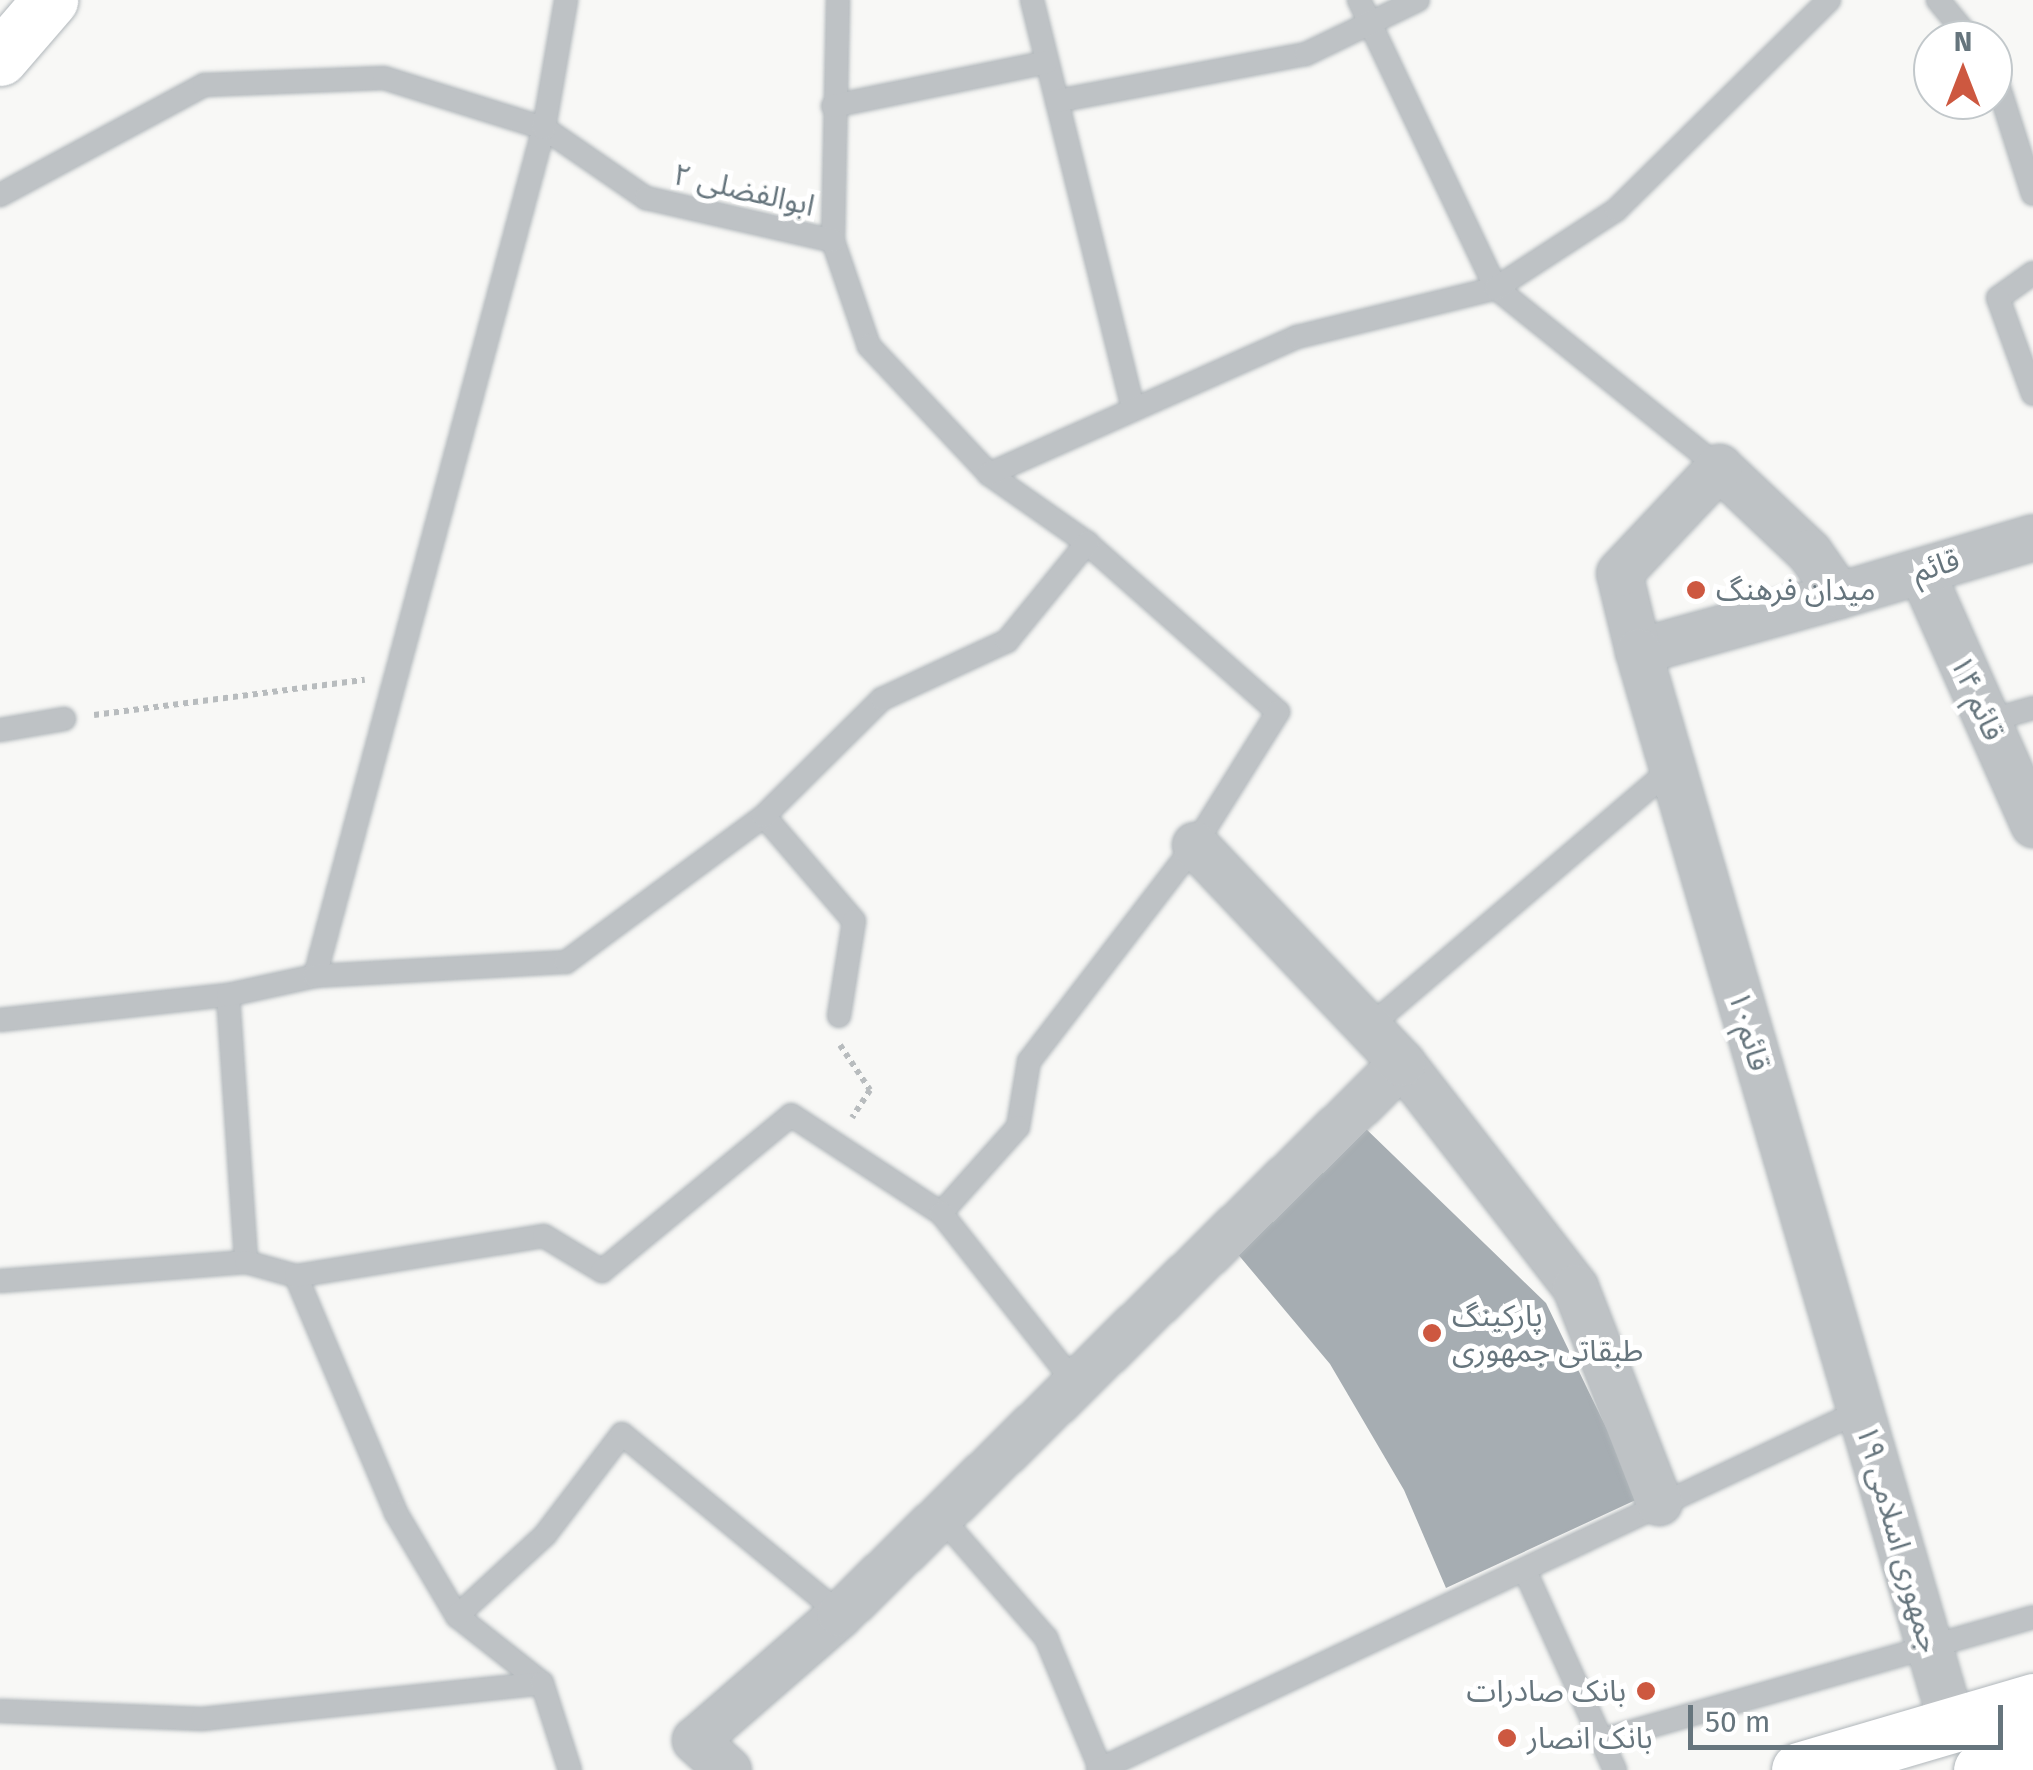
<!DOCTYPE html>
<html>
<head>
<meta charset="utf-8">
<style>
	body { margin:0 }
	#map { position:relative; width:2033px; height:1770px; overflow:hidden; background:#f8f8f6; font-family:"Fira Sans","Noto Sans Arabic",sans-serif }
	div>[style] { position:absolute }
	[style*='--x'] { left:calc(var(--x)*1px); top:calc(var(--y)*1px); width:calc(var(--w)*1px); rotate:calc(var(--a)*1deg) }
	.building>* { inset:0; background:#a6adb2 }
	.path>* { height:6px; margin-top:-3px; transform-origin:0; background:repeating-linear-gradient(90deg,#b8bcbe 0 5px,transparent 0 10px) }
	.roads { filter:drop-shadow(0 0 2px #b0b6ba) drop-shadow(0 0 2px #b0b6ba) }
	.lane>* { height:22px; margin:-11px; padding:0 11px; transform-origin:11px; border-radius:11px; background:#bec2c5 }
	.street>* { height:45px; margin:-22.5px; padding:0 22.5px; transform-origin:22.5px; border-radius:22.5px; background:#bec2c5 }
	.secondary>* { height:55px; margin:-27.5px; padding:0 27.5px; transform-origin:27.5px; border-radius:27.5px; background:#fff }
	.dots>* { width:28px; height:28px; translate:-50% -50%; box-sizing:border-box; border:5px solid #fff; border-radius:50% }
	span { translate:-50% -50%; white-space:nowrap; text-align:center; line-height:1.15; -webkit-text-stroke:10px #fff; paint-order:stroke }
	.street-label { font-size:30px; color:#66757d }
	.poi-label { font-size:30px; color:#66757d }
	.left { translate:0 -50%; text-align:left }
	.right { translate:-100% -50%; text-align:right }
	.north { position:absolute; left:1913px; top:20px; width:100px; height:100px; box-sizing:border-box; background:#fff; border:2px solid #c2c8cb; border-radius:50%; rotate:0deg; font-size:28px; font-weight:700; line-height:40px; text-align:center; color:#66757d }
	.north::after { content:''; display:block; margin:auto; width:35px; height:45px; background:#cd5840; clip-path:polygon(50% 0,100% 100%,50% 72%,0 100%) }
	.scale { position:absolute; left:1688px; top:1705px; width:315px; height:45px; box-sizing:border-box; border:5px solid #66757d; border-top:0; padding-left:12px; font-size:30px; line-height:35px; white-space:nowrap; color:#66757d; -webkit-text-stroke:8px #fff; paint-order:stroke }
</style>
</head>
<body>
<div id="map">
	<div class="building">
		<i style="clip-path:polygon(1363px 1126px,1546px 1303px,1640px 1498px,1446px 1588px,1404px 1490px,1330px 1364px,1231px 1246px)"></i>
	</div>
	<div class="path">
		<i style="--x:94;--y:715;--w:273;--a:-7.4"></i>
		<i style="--x:840;--y:1045;--w:54;--a:56.3"></i>
		<i style="--x:870;--y:1090;--w:33;--a:123"></i>
	</div>
	<div class="roads">
		<div class="lane">
			<i style="--x:838;--y:0;--w:241;--a:91.2"></i>
			<i style="--x:833;--y:241;--w:111;--a:71.1"></i>
			<i style="--x:869;--y:346;--w:175;--a:46.8"></i>
			<i style="--x:989;--y:474;--w:120;--a:35.1"></i>
			<i style="--x:1087;--y:543;--w:255;--a:41.5"></i>
			<i style="--x:1278;--y:712;--w:157;--a:122"></i>
			<i style="--x:1195;--y:845;--w:272;--a:127.5"></i>
			<i style="--x:1029;--y:1061;--w:67;--a:99.5"></i>
			<i style="--x:1018;--y:1127;--w:115;--a:131.8"></i>
			<i style="--x:1032;--y:0;--w:417;--a:76.1"></i>
			<i style="--x:1359;--y:0;--w:319;--a:64.6"></i>
			<i style="--x:1496;--y:288;--w:286;--a:38.8"></i>
			<i style="--x:1938;--y:0;--w:52;--a:50.5"></i>
			<i style="--x:1993;--y:69;--w:131;--a:72.3"></i>
			<i style="--x:1057;--y:101;--w:253;--a:-10.7"></i>
			<i style="--x:1306;--y:54;--w:124;--a:-25.7"></i>
			<i style="--x:833;--y:106;--w:218;--a:-11.6"></i>
			<i style="--x:0;--y:195;--w:232;--a:-28.3"></i>
			<i style="--x:204;--y:85;--w:180;--a:-2.2"></i>
			<i style="--x:384;--y:78;--w:168;--a:17.4"></i>
			<i style="--x:544;--y:128;--w:124;--a:34.5"></i>
			<i style="--x:646;--y:198;--w:192;--a:12.9"></i>
			<i style="--x:2033;--y:273;--w:43;--a:144.5"></i>
			<i style="--x:1998;--y:298;--w:102;--a:70"></i>
			<i style="--x:989;--y:474;--w:337;--a:-24"></i>
			<i style="--x:1297;--y:337;--w:205;--a:-13.8"></i>
			<i style="--x:1496;--y:288;--w:143;--a:-33"></i>
			<i style="--x:1616;--y:210;--w:299;--a:-44.6"></i>
			<i style="--x:1988;--y:721;--w:47;--a:-16.1"></i>
			<i style="--x:0;--y:730;--w:65;--a:-9.8"></i>
			<i style="--x:764;--y:816;--w:138;--a:49.4"></i>
			<i style="--x:854;--y:921;--w:96;--a:99"></i>
			<i style="--x:315;--y:976;--w:878;--a:-74.89"></i>
			<i style="--x:544;--y:128;--w:130;--a:-80.2"></i>
			<i style="--x:228;--y:995;--w:268;--a:86.1"></i>
			<i style="--x:0;--y:1020;--w:229;--a:-6.3"></i>
			<i style="--x:228;--y:995;--w:89;--a:-12.3"></i>
			<i style="--x:315;--y:976;--w:251;--a:-3.2"></i>
			<i style="--x:566;--y:962;--w:246;--a:-36.4"></i>
			<i style="--x:764;--y:816;--w:166;--a:-44.8"></i>
			<i style="--x:882;--y:699;--w:138;--a:-24.9"></i>
			<i style="--x:1007;--y:641;--w:127;--a:-50.8"></i>
			<i style="--x:1369;--y:1027;--w:399;--a:-40.5"></i>
			<i style="--x:296;--y:1276;--w:257;--a:67.1"></i>
			<i style="--x:396;--y:1513;--w:120;--a:59.4"></i>
			<i style="--x:457;--y:1616;--w:108;--a:38.2"></i>
			<i style="--x:0;--y:1281;--w:247;--a:-4.4"></i>
			<i style="--x:246;--y:1262;--w:52;--a:15.6"></i>
			<i style="--x:296;--y:1276;--w:251;--a:-9.2"></i>
			<i style="--x:544;--y:1236;--w:68;--a:31.1"></i>
			<i style="--x:602;--y:1271;--w:245;--a:-39.5"></i>
			<i style="--x:791;--y:1115;--w:179;--a:33.2"></i>
			<i style="--x:941;--y:1213;--w:215;--a:51.8"></i>
			<i style="--x:940;--y:1516;--w:162;--a:49"></i>
			<i style="--x:1046;--y:1638;--w:143;--a:67.4"></i>
			<i style="--x:1526;--y:1573;--w:216;--a:65.7"></i>
			<i style="--x:457;--y:1616;--w:120;--a:-42.6"></i>
			<i style="--x:545;--y:1535;--w:127;--a:-52.7"></i>
			<i style="--x:622;--y:1434;--w:283;--a:39.5"></i>
			<i style="--x:0;--y:1711;--w:202;--a:2.3"></i>
			<i style="--x:202;--y:1719;--w:342;--a:-6"></i>
			<i style="--x:542;--y:1683;--w:91;--a:72.2"></i>
			<i style="--x:1602;--y:1740;--w:448;--a:-15.9"></i>
			<i style="--x:1098;--y:1770;--w:842;--a:-25.23"></i>
		</div>
		<div class="street">
			<i style="--x:1719;--y:467;--w:124;--a:43.4"></i>
			<i style="--x:1809;--y:552;--w:52;--a:55.1"></i>
			<i style="--x:1839;--y:595;--w:209;--a:164.4"></i>
			<i style="--x:1638;--y:651;--w:80;--a:-103.7"></i>
			<i style="--x:1619;--y:573;--w:146;--a:-46.7"></i>
			<i style="--x:1921;--y:571;--w:277;--a:66.1"></i>
			<i style="--x:1839;--y:595;--w:202;--a:-16.6"></i>
			<i style="--x:1638;--y:651;--w:1119;--a:73.7"></i>
			<i style="--x:1402;--y:1063;--w:283;--a:52.3"></i>
			<i style="--x:1575;--y:1287;--w:231;--a:68.7"></i>
			<i style="--x:728;--y:1770;--w:45;--a:-137.7"></i>
			<i style="--x:695;--y:1740;--w:192;--a:-41"></i>
			<i style="--x:840;--y:1614;--w:787;--a:-44.43"></i>
			<i style="--x:1402;--y:1063;--w:301;--a:-133.5"></i>
		</div>
		<div class="secondary">
			<i style="--x:0;--y:58;--w:77;--a:-49.2"></i>
			<i style="--x:1799;--y:1770;--w:244;--a:-16.4"></i>
			<i style="--x:1981;--y:1770;--w:54;--a:-16.1"></i>
		</div>
	</div>
	<div class="dots">
		<i style="left:1696px;top:590px;background:#cd5840"></i>
		<i style="left:1432px;top:1333px;background:#cd5840"></i>
		<i style="left:1646px;top:1691px;background:#cd5840"></i>
		<i style="left:1507px;top:1738px;background:#cd5840"></i>
	</div>
	<div class="street-label">
		<span style="left:744px;top:190px;rotate:13deg">ابوالفضلی ۲</span>
		<span style="left:1936px;top:566px;rotate:-17deg">قائم</span>
		<span style="left:1977px;top:698px;rotate:66deg">قائم ۱۴</span>
		<span style="left:1749px;top:1031px;rotate:74deg">قائم۱۰</span>
		<span style="left:1898px;top:1539px;rotate:74deg">جمهوری اسلامی ۱۹</span>
	</div>
	<div class="poi-label">
		<span class="left" style="left:1716px;top:590px">میدان فرهنگ</span>
		<span class="left" style="left:1452px;top:1333px">پارکینگ<br>طبقاتی جمهوری</span>
		<span class="right" style="left:1626px;top:1691px">بانک صادرات</span>
		<span class="left" style="left:1527px;top:1738px">بانک انصار</span>
	</div>
	<div class="north">N</div>
	<div class="scale">50 m</div>
</div>
</body>
</html>
